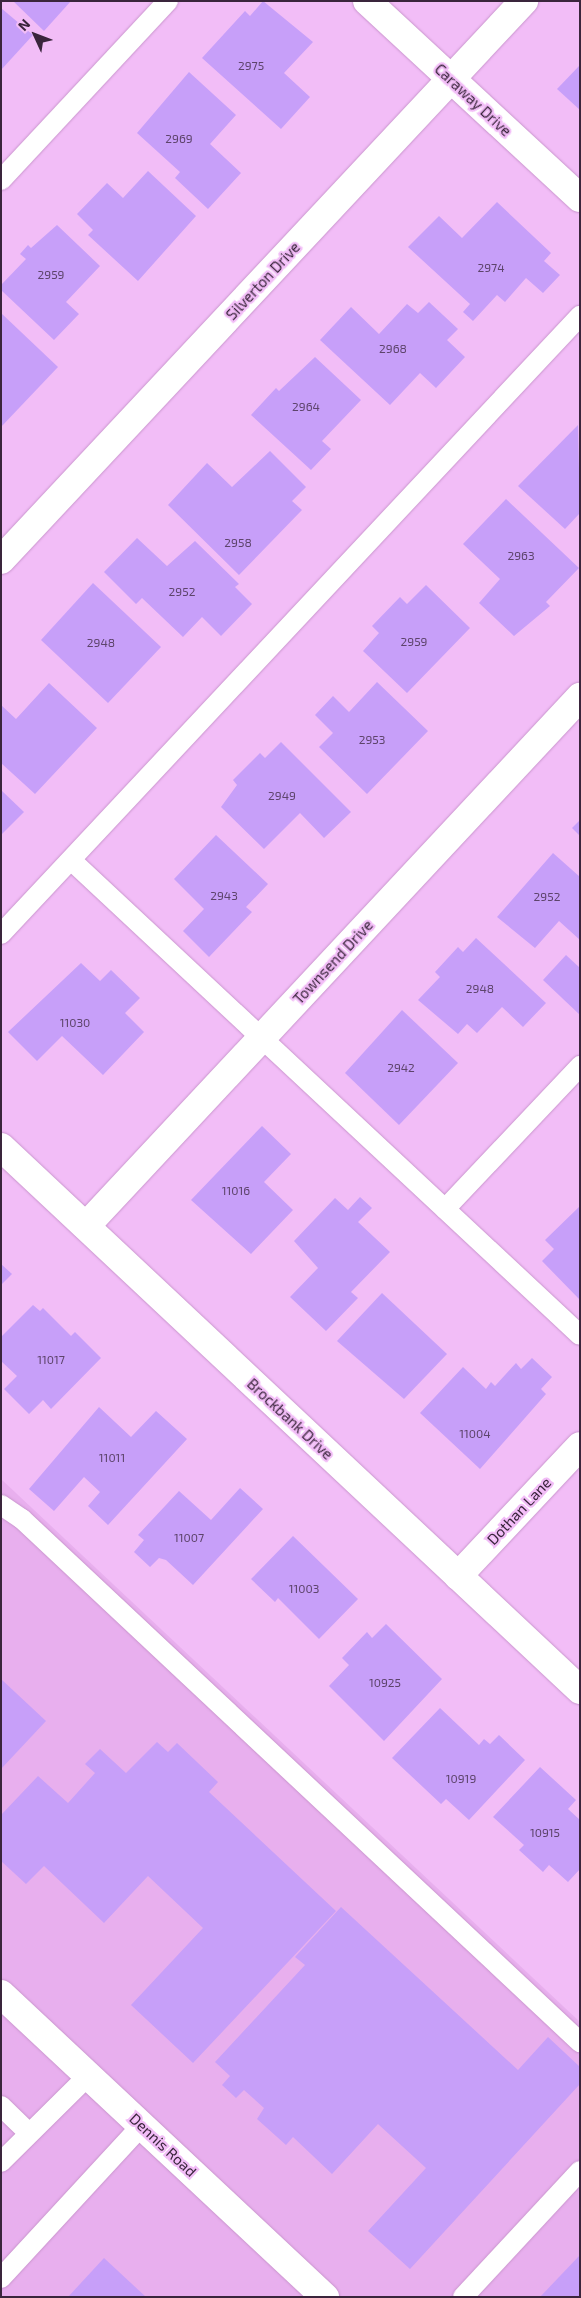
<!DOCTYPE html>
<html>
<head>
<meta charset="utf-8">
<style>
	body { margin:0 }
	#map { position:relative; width:581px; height:2298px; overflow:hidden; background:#f2bdf7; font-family:"Exo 2",sans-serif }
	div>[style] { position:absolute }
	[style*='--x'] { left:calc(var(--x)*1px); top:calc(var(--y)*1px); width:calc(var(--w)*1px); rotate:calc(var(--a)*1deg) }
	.built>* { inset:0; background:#e8afee }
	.building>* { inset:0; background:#c79ff9 }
	.roads { filter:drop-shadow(0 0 1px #c995cd) drop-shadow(0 0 1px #c995cd) }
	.lane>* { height:20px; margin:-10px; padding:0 10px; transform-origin:10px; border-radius:10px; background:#fff }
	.street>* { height:28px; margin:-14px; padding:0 14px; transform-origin:14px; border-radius:14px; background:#fff }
	.secondary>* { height:28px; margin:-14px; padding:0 14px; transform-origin:14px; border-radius:14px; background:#fff }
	span { translate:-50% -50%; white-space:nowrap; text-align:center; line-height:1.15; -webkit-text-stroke:4.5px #f2bdf7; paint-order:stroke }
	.number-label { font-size:12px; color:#5d446b }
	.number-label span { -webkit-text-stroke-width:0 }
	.street-label { font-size:15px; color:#3a253c }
	.frame { position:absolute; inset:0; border:2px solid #3a253c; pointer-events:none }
	.north { position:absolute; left:10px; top:10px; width:50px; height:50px; -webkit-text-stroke:4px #f2bdf7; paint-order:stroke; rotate:313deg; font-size:14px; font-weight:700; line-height:20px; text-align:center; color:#3a253c }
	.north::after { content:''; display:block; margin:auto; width:18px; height:22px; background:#3a253c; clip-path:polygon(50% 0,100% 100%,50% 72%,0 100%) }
</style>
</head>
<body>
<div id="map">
	<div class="built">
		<i style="clip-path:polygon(1px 1479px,580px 2022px,580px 2297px,1px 2297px)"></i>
	</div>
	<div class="building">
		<i style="clip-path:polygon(13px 1px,71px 1px,44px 31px)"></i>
		<i style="clip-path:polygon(263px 1px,313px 42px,284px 73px,310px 97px,281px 129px,202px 58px,245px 11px,250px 16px)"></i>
		<i style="clip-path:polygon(1px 8px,33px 35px,1px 70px)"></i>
		<i style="clip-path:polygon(580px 65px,580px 110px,557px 89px)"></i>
		<i style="clip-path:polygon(189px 72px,236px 115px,210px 144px,241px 173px,208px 209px,175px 178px,180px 172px,137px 133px)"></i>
		<i style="clip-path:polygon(148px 171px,196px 216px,138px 281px,88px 235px,93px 230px,77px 214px,107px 183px,123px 198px)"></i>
		<i style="clip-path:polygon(497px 202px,551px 253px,544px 261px,560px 275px,543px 293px,526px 278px,505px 302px,497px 295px,473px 321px,463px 312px,470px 304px,408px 247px,439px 216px,462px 238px)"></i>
		<i style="clip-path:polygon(57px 225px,100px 266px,66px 302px,79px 314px,54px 340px,1px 290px,1px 285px,26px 259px,20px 254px,28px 245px,31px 248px)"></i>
		<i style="clip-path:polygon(429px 302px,458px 329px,447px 340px,465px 357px,436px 388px,420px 373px,390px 405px,320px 340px,351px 307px,379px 334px,407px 304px,418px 313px)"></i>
		<i style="clip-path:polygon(1px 313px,58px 367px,1px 427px)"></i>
		<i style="clip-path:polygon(315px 357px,361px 400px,322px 441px,331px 449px,311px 470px,251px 415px,276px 388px,279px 391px)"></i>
		<i style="clip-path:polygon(578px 425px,580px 513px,565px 529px,518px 486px)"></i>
		<i style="clip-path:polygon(270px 451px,306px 487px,292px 501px,302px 510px,239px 575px,168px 505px,207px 463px,232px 487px)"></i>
		<i style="clip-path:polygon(506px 499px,579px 568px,546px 602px,550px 606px,514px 636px,479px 603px,500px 579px,463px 544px)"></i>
		<i style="clip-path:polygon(137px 538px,167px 566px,195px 541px,239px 584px,235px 587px,252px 604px,221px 636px,202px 617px,183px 637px,142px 598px,136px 604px,104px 572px)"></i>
		<i style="clip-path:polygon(93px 583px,161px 647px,108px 703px,41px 640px)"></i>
		<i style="clip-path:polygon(426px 585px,470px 628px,407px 693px,363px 651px,379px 633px,372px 626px,400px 597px,407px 604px)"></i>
		<i style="clip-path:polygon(377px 682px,428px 731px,367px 794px,319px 747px,333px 733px,315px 715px,333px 696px,349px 712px)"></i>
		<i style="clip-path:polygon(49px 683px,97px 728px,35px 794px,1px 763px,1px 705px,16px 719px)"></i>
		<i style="clip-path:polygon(281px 742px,351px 812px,324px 838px,300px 813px,264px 849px,221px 807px,237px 785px,233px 780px,260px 753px,265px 758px)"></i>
		<i style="clip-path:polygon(1px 790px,24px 812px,1px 835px)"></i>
		<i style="clip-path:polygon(580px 820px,580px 836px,572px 828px)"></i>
		<i style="clip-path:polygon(216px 835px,268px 884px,246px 907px,252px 912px,209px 957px,183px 931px,204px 909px,174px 879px)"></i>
		<i style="clip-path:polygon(553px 853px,580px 877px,580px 940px,559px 921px,535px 948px,497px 917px)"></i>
		<i style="clip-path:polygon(476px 938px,546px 1003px,523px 1027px,502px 1007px,477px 1033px,467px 1024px,458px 1034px,418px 1000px,440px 977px,435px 972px,458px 947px,463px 952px)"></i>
		<i style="clip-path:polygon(566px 955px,580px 968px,580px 1015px,543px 980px)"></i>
		<i style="clip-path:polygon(81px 963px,100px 981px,111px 970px,140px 998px,125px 1013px,144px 1032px,103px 1075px,62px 1036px,37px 1061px,8px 1032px)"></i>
		<i style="clip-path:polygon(402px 1010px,458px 1063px,399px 1125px,345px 1073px)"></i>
		<i style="clip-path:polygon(262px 1126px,291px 1154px,264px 1182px,293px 1210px,251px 1254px,191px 1200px)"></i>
		<i style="clip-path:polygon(360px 1197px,372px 1208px,358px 1222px,390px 1252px,351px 1292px,358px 1298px,326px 1331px,290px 1297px,318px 1268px,294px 1241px,335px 1198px,348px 1210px)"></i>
		<i style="clip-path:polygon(580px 1206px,580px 1300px,542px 1261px,554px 1249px,545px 1240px)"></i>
		<i style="clip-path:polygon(1px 1264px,12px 1274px,1px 1285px)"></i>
		<i style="clip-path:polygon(382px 1293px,447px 1354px,404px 1399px,337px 1341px)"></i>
		<i style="clip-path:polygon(33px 1305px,40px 1311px,43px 1308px,71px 1336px,75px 1332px,101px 1358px,51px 1409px,43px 1400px,29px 1414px,4px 1389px,17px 1376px,1px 1361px,1px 1337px)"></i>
		<i style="clip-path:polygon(532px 1358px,552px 1377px,541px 1389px,546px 1394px,480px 1469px,420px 1413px,463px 1367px,486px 1389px,491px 1382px,495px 1386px,516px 1363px,521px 1369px)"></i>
		<i style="clip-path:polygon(99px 1407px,131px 1437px,156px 1411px,187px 1439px,108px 1525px,88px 1506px,100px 1492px,84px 1477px,54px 1511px,29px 1489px)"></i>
		<i style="clip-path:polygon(240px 1488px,263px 1509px,193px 1585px,166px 1560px,159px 1558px,150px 1567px,134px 1552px,144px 1540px,138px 1535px,179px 1491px,211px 1520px)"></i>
		<i style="clip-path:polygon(293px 1536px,358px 1599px,319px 1639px,278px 1598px,275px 1602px,251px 1579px)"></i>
		<i style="clip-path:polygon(386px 1624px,442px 1679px,384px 1741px,329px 1686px,349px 1665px,342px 1658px,367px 1632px,372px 1638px)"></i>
		<i style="clip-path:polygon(1px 1679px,46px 1721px,1px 1769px)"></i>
		<i style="clip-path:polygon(440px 1708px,479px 1745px,484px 1739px,490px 1744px,499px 1735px,525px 1760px,469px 1820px,446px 1799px,441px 1804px,392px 1758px)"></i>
		<i style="clip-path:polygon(157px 1742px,168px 1752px,177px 1743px,218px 1782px,209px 1792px,336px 1911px,193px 2063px,131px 2005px,203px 1928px,148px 1876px,104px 1923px,44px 1866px,26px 1884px,1px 1861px,1px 1815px,38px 1776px,68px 1803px,95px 1773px,85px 1764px,100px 1749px,126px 1773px)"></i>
		<i style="clip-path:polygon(540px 1767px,576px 1800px,568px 1809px,580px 1820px,580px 1869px,568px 1882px,549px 1865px,543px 1872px,519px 1850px,524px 1845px,493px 1817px)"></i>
		<i style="clip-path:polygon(341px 1907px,518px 2070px,548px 2037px,580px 2067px,580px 2084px,410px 2269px,368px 2231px,426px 2168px,378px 2124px,332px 2174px,293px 2137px,286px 2145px,257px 2119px,264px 2108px,244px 2090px,236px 2098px,222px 2085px,230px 2076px,215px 2062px,305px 1965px,295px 1957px)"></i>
		<i style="clip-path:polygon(580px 2255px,580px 2297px,540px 2297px)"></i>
		<i style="clip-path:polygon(104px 2258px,146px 2297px,68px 2297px)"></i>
	</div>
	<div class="roads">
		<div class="lane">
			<i style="--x:1;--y:180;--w:245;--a:-47"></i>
			<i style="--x:71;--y:860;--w:696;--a:43.02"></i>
			<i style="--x:1;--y:934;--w:847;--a:-46.87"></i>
			<i style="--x:445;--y:1209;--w:197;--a:-46.6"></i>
			<i style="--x:1;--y:1505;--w:25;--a:34"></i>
			<i style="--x:22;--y:1519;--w:765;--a:43.15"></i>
			<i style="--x:1;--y:2106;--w:39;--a:44"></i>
			<i style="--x:1;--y:2162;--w:122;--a:-44.7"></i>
			<i style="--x:1;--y:2278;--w:208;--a:-47.3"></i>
			<i style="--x:463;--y:2297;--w:172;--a:-47.1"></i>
		</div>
		<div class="street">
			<i style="--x:367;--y:1;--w:290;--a:42.8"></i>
			<i style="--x:1;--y:560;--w:766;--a:-46.91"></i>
			<i style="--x:1;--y:1147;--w:794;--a:43.16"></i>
			<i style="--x:86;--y:1226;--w:724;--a:-46.96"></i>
			<i style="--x:458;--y:1576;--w:178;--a:-46.8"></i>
		</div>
		<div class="secondary">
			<i style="--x:1;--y:1994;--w:444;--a:43.1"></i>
		</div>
	</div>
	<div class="number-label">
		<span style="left:251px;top:66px">2975</span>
		<span style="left:179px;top:139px">2969</span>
		<span style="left:491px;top:268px">2974</span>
		<span style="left:51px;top:275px">2959</span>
		<span style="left:393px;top:349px">2968</span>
		<span style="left:306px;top:407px">2964</span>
		<span style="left:238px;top:543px">2958</span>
		<span style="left:521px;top:556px">2963</span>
		<span style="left:182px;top:592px">2952</span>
		<span style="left:414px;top:642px">2959</span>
		<span style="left:101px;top:643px">2948</span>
		<span style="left:372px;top:740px">2953</span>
		<span style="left:282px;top:796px">2949</span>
		<span style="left:224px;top:896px">2943</span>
		<span style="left:547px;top:897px">2952</span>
		<span style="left:480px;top:989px">2948</span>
		<span style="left:75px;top:1023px">11030</span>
		<span style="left:401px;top:1068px">2942</span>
		<span style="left:236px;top:1191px">11016</span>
		<span style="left:51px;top:1360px">11017</span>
		<span style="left:475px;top:1434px">11004</span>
		<span style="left:112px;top:1458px">11011</span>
		<span style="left:189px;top:1538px">11007</span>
		<span style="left:304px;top:1589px">11003</span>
		<span style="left:385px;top:1683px">10925</span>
		<span style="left:461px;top:1779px">10919</span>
		<span style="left:545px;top:1833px">10915</span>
	</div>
	<div class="street-label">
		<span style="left:473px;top:100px;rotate:43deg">Caraway Drive</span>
		<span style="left:263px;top:281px;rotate:-47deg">Silverton Drive</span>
		<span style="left:333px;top:962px;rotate:-47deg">Townsend Drive</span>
		<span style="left:290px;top:1419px;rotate:43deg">Brockbank Drive</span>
		<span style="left:519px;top:1511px;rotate:-47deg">Dothan Lane</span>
		<span style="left:163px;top:2145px;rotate:43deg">Dennis Road</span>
	</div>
	<div class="frame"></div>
	<div class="north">N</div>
</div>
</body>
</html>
